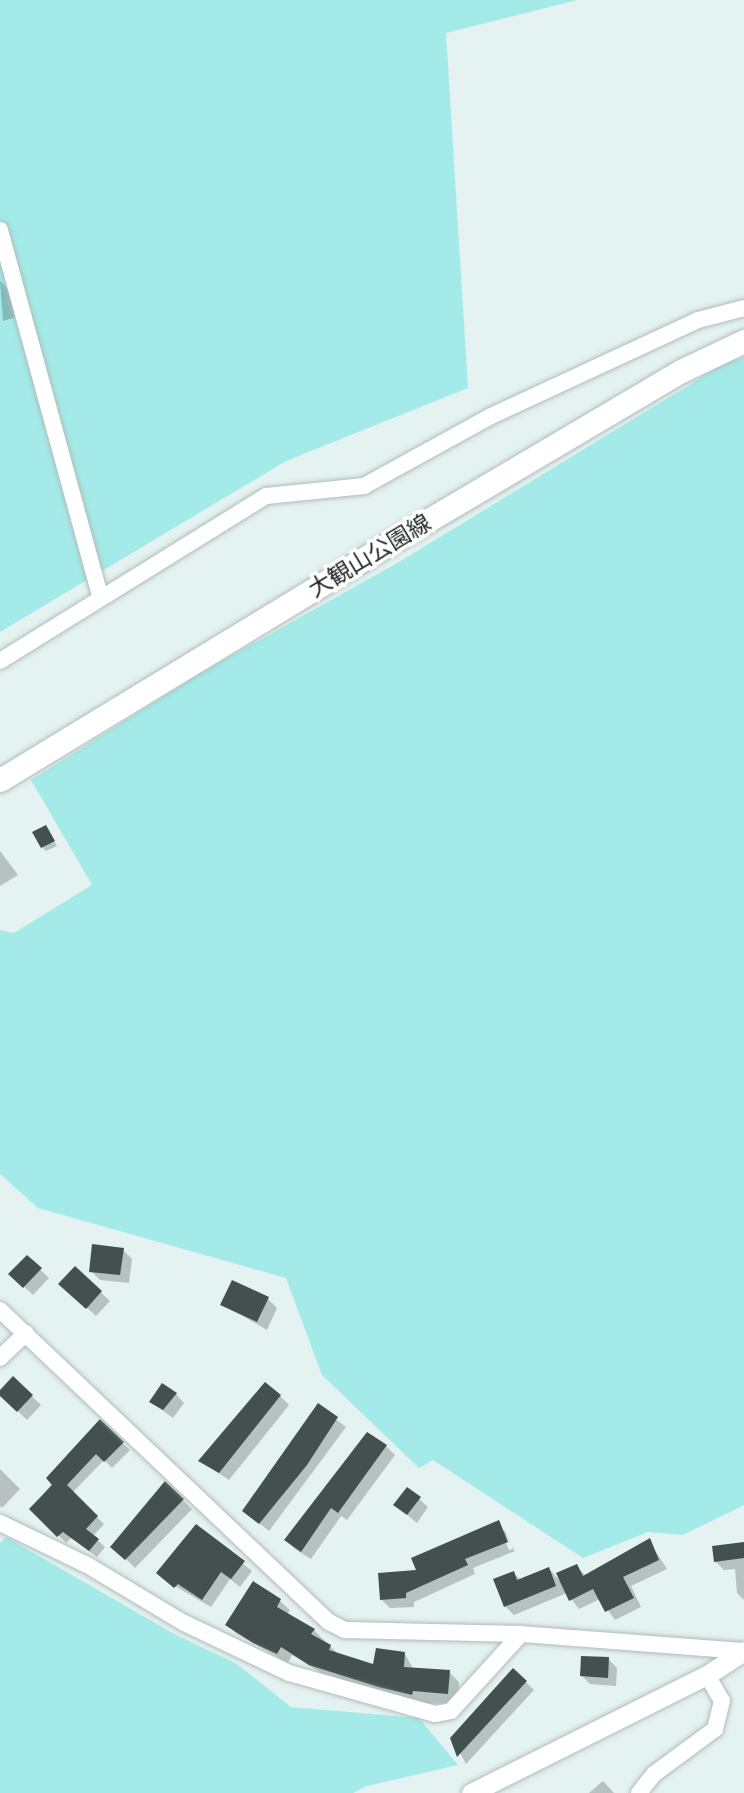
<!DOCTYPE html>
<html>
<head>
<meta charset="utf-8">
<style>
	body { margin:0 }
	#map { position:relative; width:744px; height:1793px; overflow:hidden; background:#e4f2f1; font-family:"Noto Sans","Noto Sans JP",sans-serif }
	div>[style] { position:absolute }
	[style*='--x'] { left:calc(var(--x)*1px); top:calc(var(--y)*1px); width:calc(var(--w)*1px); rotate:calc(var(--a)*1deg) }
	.green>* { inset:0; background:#a4eae8 }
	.shadow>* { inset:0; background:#0003 }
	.building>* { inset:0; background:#44504f }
	.roads { filter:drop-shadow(0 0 2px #afbcbb) drop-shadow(0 0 2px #afbcbb) }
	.minor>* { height:16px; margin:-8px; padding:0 8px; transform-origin:8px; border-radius:8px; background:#fff }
	.tertiary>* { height:19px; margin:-9.5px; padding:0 9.5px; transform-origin:9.5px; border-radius:9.5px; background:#fff }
	.secondary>* { height:23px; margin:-11.5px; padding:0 11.5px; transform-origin:11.5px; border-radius:11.5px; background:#fff }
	span { translate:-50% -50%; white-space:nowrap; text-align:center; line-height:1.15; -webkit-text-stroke:7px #fff; paint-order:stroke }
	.street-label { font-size:23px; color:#232828 }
</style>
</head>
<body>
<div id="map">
	<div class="green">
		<i style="clip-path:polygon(0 0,577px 0,446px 33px,468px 388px,286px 461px,0 632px)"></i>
		<i style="clip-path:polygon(744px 357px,744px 1505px,683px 1535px,648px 1532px,583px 1558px,433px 1460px,419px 1468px,322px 1375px,286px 1278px,38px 1208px,0 1174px,0 930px,14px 933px,92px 885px,31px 780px,199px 674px,399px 562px,722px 365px)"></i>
		<i style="clip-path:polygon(6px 1537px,176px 1635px,237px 1664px,291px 1707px,419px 1718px,458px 1765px,367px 1786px,353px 1793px,0 1793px,0 1543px)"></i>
	</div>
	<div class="shadow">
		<i style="clip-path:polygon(0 281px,9px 290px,17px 317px,3px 321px)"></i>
		<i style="clip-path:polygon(46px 827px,57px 846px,46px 851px,42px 847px)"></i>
		<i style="clip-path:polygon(0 851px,18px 875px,0 886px)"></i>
		<i style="clip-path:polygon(123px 1250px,132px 1259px,129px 1283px,100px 1280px,91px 1271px)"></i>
		<i style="clip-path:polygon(27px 1257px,49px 1278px,33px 1295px,11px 1274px)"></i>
		<i style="clip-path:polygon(75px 1268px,110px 1301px,96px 1316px,70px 1292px)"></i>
		<i style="clip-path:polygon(268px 1299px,277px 1308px,267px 1330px,222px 1304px)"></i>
		<i style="clip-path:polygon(13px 1378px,41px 1405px,27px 1420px,0 1394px)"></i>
		<i style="clip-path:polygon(176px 1394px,184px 1403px,173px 1418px,151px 1402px)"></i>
		<i style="clip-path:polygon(280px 1396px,289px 1405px,229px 1480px,200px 1461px)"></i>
		<i style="clip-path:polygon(318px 1406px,346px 1427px,269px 1531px,244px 1511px)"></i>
		<i style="clip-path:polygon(100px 1422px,130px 1450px,112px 1468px,104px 1460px,72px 1493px,104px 1524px,93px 1536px,105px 1547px,97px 1557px,71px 1538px,66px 1543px,32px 1509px)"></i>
		<i style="clip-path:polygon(386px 1446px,395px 1455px,347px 1520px,341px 1516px,311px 1559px,295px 1549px,286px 1540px)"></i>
		<i style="clip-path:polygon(0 1469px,20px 1489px,2px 1508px,0 1506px)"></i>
		<i style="clip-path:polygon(166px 1484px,192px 1509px,135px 1568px,122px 1555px)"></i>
		<i style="clip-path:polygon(419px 1499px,428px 1507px,417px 1523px,395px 1505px)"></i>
		<i style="clip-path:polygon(evenodd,498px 1523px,515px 1551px,473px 1568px,475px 1574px,414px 1602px,414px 1607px,390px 1608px,381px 1599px,498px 1523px,501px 1531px,505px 1531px,513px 1549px,509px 1550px,501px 1531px)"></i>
		<i style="clip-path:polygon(196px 1526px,252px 1571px,240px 1587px,230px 1579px,211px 1607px,166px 1581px)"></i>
		<i style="clip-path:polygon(649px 1541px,667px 1569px,631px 1586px,641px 1607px,615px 1620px,600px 1599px,579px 1609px,567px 1593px,514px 1615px,505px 1606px,513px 1573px,521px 1580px,549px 1569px,561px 1582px,576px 1566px,585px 1575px)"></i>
		<i style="clip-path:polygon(744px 1545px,744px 1600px,737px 1593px,735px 1569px,724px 1570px,715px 1561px)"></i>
		<i style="clip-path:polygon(253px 1583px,280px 1601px,290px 1610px,287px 1615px,314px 1630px,339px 1655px,374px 1666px,405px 1654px,414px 1670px,449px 1672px,459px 1682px,458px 1703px,422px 1704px,321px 1673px,292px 1655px,288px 1663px,237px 1634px,227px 1625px)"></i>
		<i style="clip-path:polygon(608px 1659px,617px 1668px,616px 1686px,590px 1684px,581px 1675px)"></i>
		<i style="clip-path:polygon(513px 1670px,534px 1690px,466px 1764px,452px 1738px)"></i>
		<i style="clip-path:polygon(603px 1781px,614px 1793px,589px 1793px)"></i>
	</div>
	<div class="building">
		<i style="clip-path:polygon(46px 825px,55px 841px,41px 848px,32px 832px)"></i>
		<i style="clip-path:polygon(92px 1244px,124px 1248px,120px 1275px,89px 1272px)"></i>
		<i style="clip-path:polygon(27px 1255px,42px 1268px,23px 1288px,8px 1274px)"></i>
		<i style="clip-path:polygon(75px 1266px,102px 1291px,86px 1309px,58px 1284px)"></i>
		<i style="clip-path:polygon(232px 1280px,269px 1297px,257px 1322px,220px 1305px)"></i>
		<i style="clip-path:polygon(13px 1376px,33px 1395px,17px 1412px,0 1396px,0 1390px)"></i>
		<i style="clip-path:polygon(265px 1382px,281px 1395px,219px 1473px,198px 1461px)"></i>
		<i style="clip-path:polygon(162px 1383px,177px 1393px,163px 1410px,149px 1402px)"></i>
		<i style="clip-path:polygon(318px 1403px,338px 1417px,307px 1465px,259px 1524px,242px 1511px)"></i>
		<i style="clip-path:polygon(100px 1419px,124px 1442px,104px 1462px,96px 1454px,67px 1485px,98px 1516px,86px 1529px,99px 1539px,89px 1551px,63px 1532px,57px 1537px,29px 1509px,52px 1485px,46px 1478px)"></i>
		<i style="clip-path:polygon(367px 1432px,387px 1445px,338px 1513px,331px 1508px,301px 1552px,284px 1540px)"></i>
		<i style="clip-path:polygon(165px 1481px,184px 1499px,125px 1560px,110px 1547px)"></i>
		<i style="clip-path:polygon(407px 1487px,421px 1497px,407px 1515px,393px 1505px)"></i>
		<i style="clip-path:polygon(499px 1520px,508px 1542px,465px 1559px,468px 1565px,406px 1593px,406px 1598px,380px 1600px,378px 1573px,416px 1570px,411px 1558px)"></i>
		<i style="clip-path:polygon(196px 1524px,245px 1561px,231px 1579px,221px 1572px,202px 1600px,178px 1584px,174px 1588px,156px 1573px)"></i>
		<i style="clip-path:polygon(650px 1538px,659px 1560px,623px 1577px,634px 1598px,605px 1612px,593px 1589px,569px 1601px,556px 1573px,577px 1564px,583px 1576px)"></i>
		<i style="clip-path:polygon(744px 1542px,744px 1558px,714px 1562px,712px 1546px)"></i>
		<i style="clip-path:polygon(549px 1567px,556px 1586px,504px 1607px,493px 1579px,514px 1571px,517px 1580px)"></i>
		<i style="clip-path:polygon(253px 1581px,281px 1599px,277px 1607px,315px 1629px,311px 1634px,331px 1645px,329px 1650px,373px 1664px,376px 1648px,405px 1652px,404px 1667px,450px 1670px,448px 1694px,413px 1691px,412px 1695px,378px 1687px,309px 1665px,281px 1647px,277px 1654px,253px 1643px,225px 1625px)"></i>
		<i style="clip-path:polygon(581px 1656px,609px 1657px,608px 1678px,580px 1676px)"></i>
		<i style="clip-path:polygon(513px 1668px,527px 1681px,457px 1757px,450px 1738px)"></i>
	</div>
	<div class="roads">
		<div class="minor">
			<i style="--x:0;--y:230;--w:379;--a:74.7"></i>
			<i style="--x:0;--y:661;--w:313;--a:-31.8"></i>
			<i style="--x:266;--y:496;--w:99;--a:-5.8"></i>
			<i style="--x:364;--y:486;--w:143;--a:-28.9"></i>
			<i style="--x:489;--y:417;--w:230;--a:-24.9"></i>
			<i style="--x:698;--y:320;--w:48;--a:-14.6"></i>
			<i style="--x:0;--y:1310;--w:453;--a:43.5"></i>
			<i style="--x:329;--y:1622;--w:18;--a:27"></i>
			<i style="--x:345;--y:1630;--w:176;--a:1.3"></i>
			<i style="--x:521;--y:1634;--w:104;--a:132.3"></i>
			<i style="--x:451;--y:1711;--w:16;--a:169"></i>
			<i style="--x:435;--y:1714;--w:152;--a:-164.3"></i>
			<i style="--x:289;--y:1673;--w:116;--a:-154.5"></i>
			<i style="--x:184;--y:1623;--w:113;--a:-149.1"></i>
			<i style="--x:87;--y:1565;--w:97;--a:-154.2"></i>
			<i style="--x:0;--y:1358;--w:36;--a:-44"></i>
			<i style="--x:521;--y:1634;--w:224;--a:4.4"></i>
			<i style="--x:639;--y:1793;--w:24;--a:-52"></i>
			<i style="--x:654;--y:1774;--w:76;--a:-36.4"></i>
			<i style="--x:715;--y:1729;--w:29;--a:-76"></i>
			<i style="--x:722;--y:1701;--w:30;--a:-120"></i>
		</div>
		<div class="tertiary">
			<i style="--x:471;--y:1793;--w:264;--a:-26.6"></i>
			<i style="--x:707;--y:1675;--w:44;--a:-33"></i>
		</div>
		<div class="secondary">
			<i style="--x:0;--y:780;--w:442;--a:-31.3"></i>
			<i style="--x:378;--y:550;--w:352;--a:-30.6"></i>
			<i style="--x:681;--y:371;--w:70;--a:-25.5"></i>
		</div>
	</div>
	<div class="street-label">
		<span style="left:369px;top:555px;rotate:-31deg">大観山公園線</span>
	</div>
</div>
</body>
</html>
